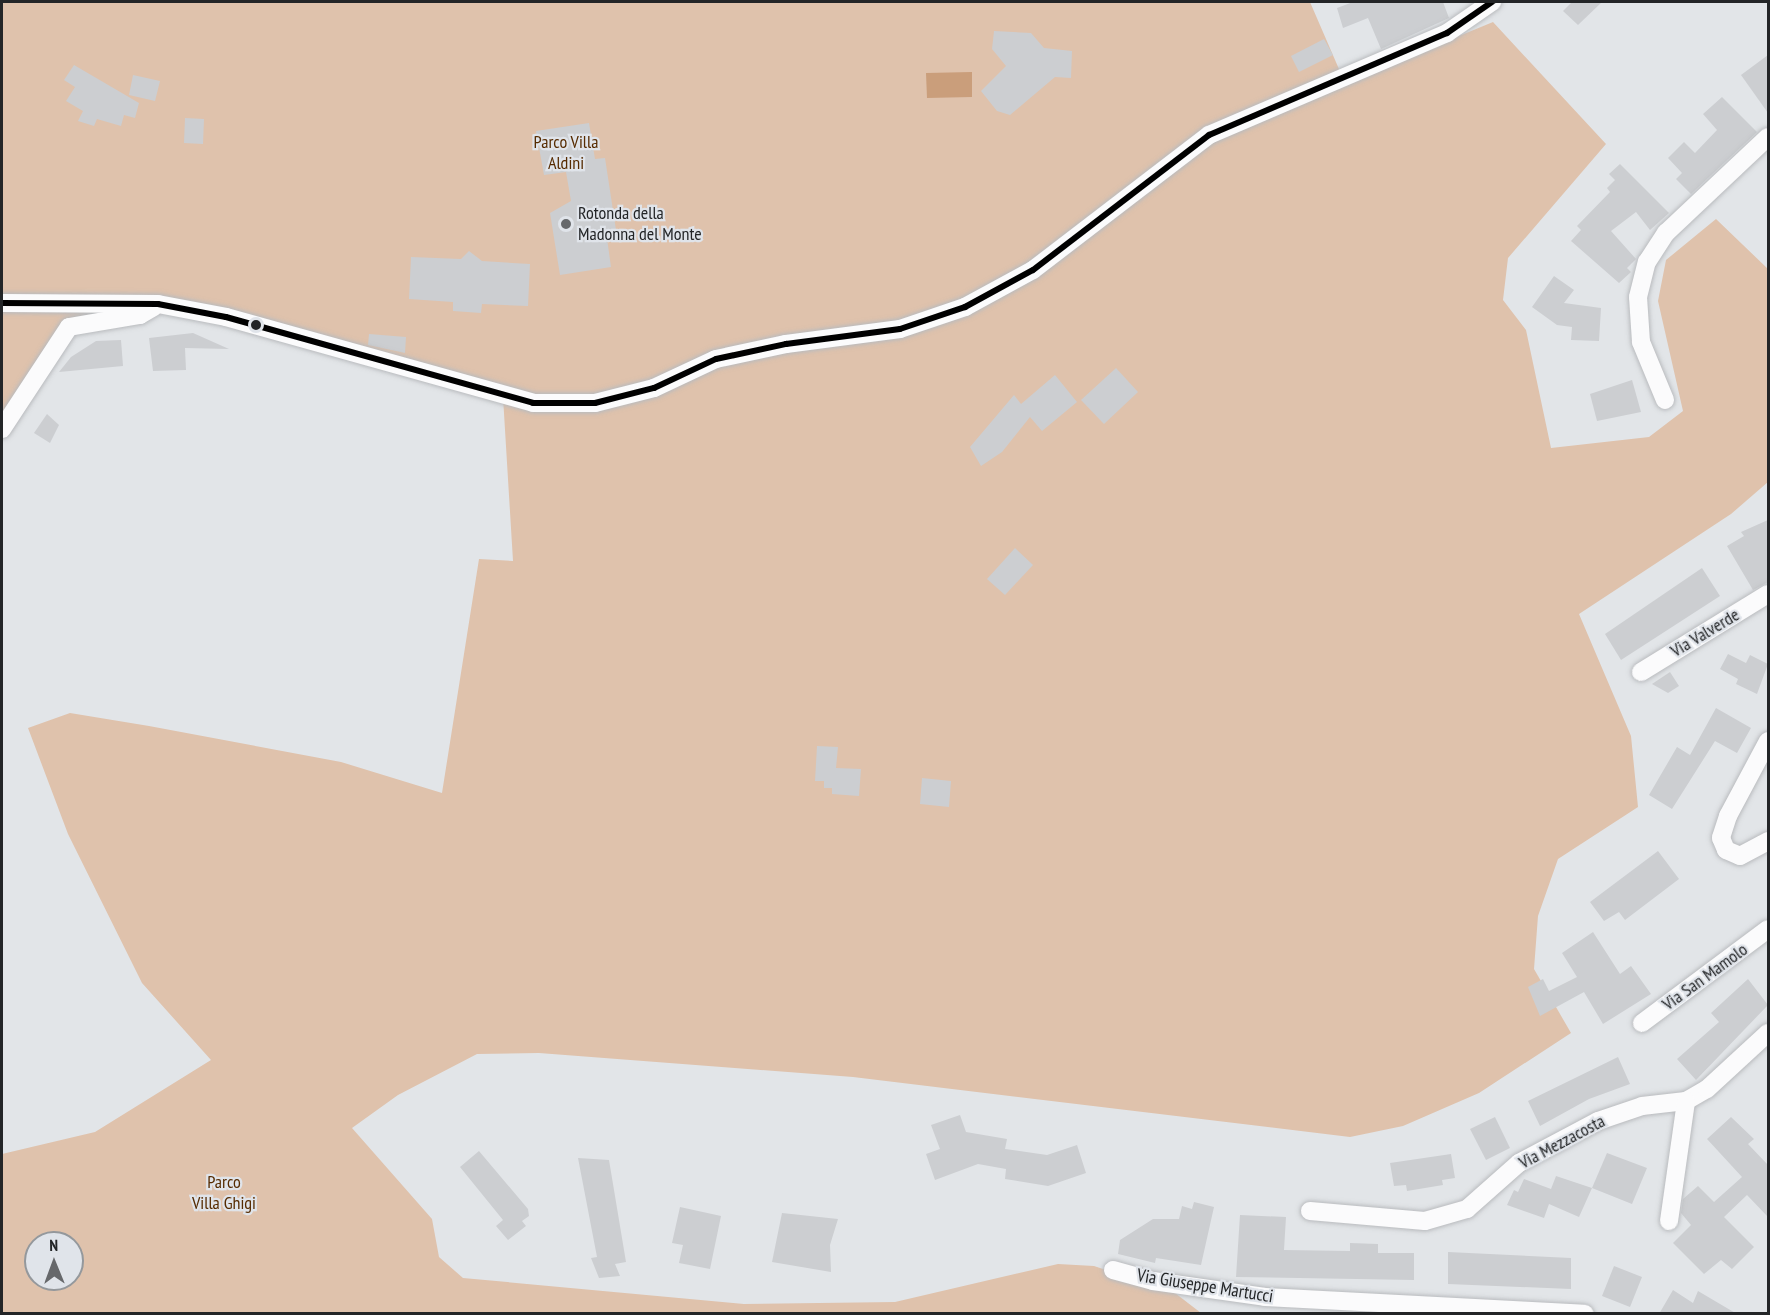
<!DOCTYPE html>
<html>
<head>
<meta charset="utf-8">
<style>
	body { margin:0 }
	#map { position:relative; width:1770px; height:1315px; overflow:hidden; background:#e2e5e8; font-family:"PT Sans Narrow",sans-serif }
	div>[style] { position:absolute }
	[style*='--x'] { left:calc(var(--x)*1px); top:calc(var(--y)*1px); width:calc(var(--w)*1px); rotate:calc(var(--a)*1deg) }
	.green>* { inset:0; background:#dfc2ac }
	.water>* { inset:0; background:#ca9e7b }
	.building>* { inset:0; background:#ccced1 }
	.roads { filter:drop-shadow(0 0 2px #b9bbbe) drop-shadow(0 0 2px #b9bbbe) }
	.minor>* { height:18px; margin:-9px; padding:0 9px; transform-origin:9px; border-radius:9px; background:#fbfbfc }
	.bus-1>* { height:6px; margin:-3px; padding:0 3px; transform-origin:3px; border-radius:3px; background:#000 }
	.dots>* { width:16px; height:16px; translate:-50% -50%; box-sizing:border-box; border:3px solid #e0e4ea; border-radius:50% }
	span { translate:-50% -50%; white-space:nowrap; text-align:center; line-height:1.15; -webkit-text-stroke:4.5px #e0e4ea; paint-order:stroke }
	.park-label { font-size:18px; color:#562b01 }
	.poi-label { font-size:18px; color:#232527 }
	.left { translate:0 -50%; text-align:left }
	.street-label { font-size:18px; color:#232527 }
	.frame { position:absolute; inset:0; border:3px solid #232527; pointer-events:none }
	.north { position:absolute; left:24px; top:1231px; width:60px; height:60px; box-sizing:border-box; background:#e0e4ea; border:2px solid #94989c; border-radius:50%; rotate:359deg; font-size:16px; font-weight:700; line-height:24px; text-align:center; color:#232527 }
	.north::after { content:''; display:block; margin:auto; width:21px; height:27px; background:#66686b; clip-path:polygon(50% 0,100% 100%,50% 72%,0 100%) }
</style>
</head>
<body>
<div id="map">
	<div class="green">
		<i style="clip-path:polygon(evenodd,2px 2px,1310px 2px,1345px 83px,1493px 22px,1606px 144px,1508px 258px,1503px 300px,1526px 330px,1551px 448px,1649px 437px,1683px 411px,1658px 301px,1666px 260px,1716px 219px,1768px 269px,1768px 482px,1731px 514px,1579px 614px,1631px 736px,1638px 807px,1558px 859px,1538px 916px,1534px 969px,1571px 1033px,1479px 1093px,1403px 1126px,1350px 1137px,853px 1077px,539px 1053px,477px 1054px,398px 1095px,352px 1128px,432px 1219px,439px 1257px,463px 1278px,744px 1304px,895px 1302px,1058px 1264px,1094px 1266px,1175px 1293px,1201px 1313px,2px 1313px,2px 1154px,95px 1132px,211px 1060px,142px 983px,68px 834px,28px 728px,70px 713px,149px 726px,341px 762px,442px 793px,479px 559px,513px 561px,503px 397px,165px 307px,78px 321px,2px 440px,2px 2px,36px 1243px,72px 1243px,72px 1279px,36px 1279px,36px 1243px)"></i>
	</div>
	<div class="water">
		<i style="clip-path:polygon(972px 72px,972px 97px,927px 98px,926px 73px)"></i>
	</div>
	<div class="building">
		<i style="clip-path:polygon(1353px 2px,1443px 2px,1449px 18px,1381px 49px,1368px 18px,1343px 28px,1337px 8px)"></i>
		<i style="clip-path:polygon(1572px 2px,1602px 2px,1578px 25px,1563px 11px)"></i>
		<i style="clip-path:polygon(994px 31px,1031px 33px,1044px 48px,1072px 51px,1071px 78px,1055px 77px,1010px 115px,997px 111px,981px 91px,1006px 66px,992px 49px)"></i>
		<i style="clip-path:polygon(1324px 39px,1333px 55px,1299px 72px,1291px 56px)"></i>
		<i style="clip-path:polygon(1768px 55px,1768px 113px,1741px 75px)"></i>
		<i style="clip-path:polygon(74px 65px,139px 103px,135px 118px,124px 115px,121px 126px,97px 119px,94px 126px,78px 121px,83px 111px,66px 101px,75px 87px,64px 80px)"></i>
		<i style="clip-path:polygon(133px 75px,160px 81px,155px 101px,129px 95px)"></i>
		<i style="clip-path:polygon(1722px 97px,1757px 132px,1691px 194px,1676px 179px,1682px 173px,1668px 158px,1684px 142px,1695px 153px,1717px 130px,1703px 114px)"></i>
		<i style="clip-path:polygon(185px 118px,204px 119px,203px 144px,184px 143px)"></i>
		<i style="clip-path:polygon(589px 123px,595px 159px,605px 158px,616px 230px,606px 231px,611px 267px,560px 275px,550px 213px,571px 201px,566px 172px,544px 175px,536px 131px)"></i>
		<i style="clip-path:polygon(1620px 164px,1669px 213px,1650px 230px,1636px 212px,1611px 231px,1636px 259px,1627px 268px,1631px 272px,1619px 283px,1571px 241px,1581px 230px,1577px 226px,1610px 192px,1607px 188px,1615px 180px,1609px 174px)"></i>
		<i style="clip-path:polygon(469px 251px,482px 261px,530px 264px,528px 306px,482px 304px,481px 313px,453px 311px,453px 302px,409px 299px,411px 257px,461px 259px)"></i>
		<i style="clip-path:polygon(1554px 276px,1574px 290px,1564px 303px,1601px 308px,1599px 341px,1571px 340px,1572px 327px,1557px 325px,1532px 307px)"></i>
		<i style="clip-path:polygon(193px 333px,229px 349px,185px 348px,186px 370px,153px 371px,149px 338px)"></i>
		<i style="clip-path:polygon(369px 334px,406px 337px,405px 353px,368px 345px)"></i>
		<i style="clip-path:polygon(121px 340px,123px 366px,59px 372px,71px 357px,96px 341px)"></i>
		<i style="clip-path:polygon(1116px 368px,1138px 392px,1104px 424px,1081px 400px)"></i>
		<i style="clip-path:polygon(1055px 375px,1077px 402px,1042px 431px,1030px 417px,1002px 452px,981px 466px,970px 447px,1014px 395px,1021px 404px)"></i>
		<i style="clip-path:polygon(1632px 380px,1641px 412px,1597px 421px,1590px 394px)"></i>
		<i style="clip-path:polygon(47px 414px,59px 425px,50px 443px,34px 433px)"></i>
		<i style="clip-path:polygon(1768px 520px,1768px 582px,1753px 590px,1727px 546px,1744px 536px,1741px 532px)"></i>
		<i style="clip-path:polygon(1015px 548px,1033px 565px,1005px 595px,987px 579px)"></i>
		<i style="clip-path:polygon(1702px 568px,1720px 596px,1621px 660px,1605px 634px)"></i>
		<i style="clip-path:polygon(1728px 654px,1746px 663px,1750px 655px,1768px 664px,1757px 694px,1736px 684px,1738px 679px,1720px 669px)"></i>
		<i style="clip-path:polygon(1670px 672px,1679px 686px,1668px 693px,1652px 684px)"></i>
		<i style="clip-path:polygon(1716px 708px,1751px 728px,1737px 753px,1715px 741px,1672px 809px,1649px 795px,1677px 747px,1690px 755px)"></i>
		<i style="clip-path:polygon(817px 746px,838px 747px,836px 768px,861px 769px,859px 796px,832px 794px,832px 788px,824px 788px,824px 781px,815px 781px)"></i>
		<i style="clip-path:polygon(922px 778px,951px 781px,949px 807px,920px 804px)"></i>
		<i style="clip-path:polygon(1658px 851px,1679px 879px,1625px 920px,1619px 912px,1604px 921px,1590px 902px)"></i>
		<i style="clip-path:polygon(1593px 932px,1620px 974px,1631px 966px,1651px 994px,1603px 1024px,1584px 992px,1540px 1016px,1528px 987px,1543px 979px,1549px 991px,1577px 977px,1562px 953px)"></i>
		<i style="clip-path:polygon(1748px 979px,1768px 1005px,1696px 1080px,1677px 1059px,1719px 1022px,1711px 1013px)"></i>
		<i style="clip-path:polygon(1618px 1057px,1630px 1084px,1589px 1099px,1540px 1126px,1528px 1101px)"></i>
		<i style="clip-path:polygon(960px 1115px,966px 1132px,1007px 1139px,1005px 1149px,1047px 1155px,1077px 1145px,1086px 1173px,1048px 1186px,1005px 1179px,1006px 1169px,978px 1164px,935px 1180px,926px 1154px,940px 1149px,931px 1125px)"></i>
		<i style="clip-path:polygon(1495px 1117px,1510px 1148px,1486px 1160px,1470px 1129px)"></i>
		<i style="clip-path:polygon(1731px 1117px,1754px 1139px,1748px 1144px,1768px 1165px,1768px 1217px,1747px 1195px,1724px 1217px,1754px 1247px,1732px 1269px,1721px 1260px,1704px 1274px,1673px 1243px,1691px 1225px,1681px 1213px,1683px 1199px,1698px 1186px,1714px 1202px,1742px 1177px,1707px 1139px)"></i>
		<i style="clip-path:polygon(479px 1151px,528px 1209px,529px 1216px,522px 1221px,526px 1226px,508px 1240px,496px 1226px,503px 1220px,460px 1167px)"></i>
		<i style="clip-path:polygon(1607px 1153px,1647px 1168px,1632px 1204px,1592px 1188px)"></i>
		<i style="clip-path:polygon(1451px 1154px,1455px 1178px,1442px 1180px,1443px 1185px,1407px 1191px,1406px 1185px,1394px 1186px,1390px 1163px)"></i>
		<i style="clip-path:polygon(578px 1158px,609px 1160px,626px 1262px,615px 1264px,620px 1276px,599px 1278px,591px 1258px,597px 1257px)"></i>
		<i style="clip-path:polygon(1556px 1176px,1592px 1188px,1579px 1217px,1549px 1204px,1544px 1218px,1507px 1205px,1514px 1190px,1518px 1192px,1524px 1179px,1551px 1189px)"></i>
		<i style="clip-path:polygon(1194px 1202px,1214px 1207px,1201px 1265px,1156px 1258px,1155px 1263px,1118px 1254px,1120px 1240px,1153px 1219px,1179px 1219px,1182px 1206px,1192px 1209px)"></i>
		<i style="clip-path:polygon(680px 1207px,721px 1216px,710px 1269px,679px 1263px,683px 1245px,672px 1243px)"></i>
		<i style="clip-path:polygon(782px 1213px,838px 1219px,830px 1245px,831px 1272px,772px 1262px)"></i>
		<i style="clip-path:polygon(1240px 1215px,1286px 1217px,1284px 1250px,1350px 1251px,1350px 1243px,1378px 1244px,1378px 1253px,1414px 1253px,1414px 1280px,1236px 1277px)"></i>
		<i style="clip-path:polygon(1448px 1252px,1571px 1258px,1571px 1289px,1448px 1284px)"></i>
		<i style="clip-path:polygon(1614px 1266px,1642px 1277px,1630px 1307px,1602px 1296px)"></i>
		<i style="clip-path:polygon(1673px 1290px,1693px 1303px,1698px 1291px,1737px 1314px,1659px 1314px)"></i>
	</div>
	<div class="roads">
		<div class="minor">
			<i style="--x:2;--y:303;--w:156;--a:0.4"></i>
			<i style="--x:158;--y:304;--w:69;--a:10.8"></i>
			<i style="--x:226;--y:317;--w:319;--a:15.6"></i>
			<i style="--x:533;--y:403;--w:62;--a:0"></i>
			<i style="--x:595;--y:403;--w:61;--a:-14.3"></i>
			<i style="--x:654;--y:388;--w:68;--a:-25.1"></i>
			<i style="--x:716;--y:359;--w:72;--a:-12.1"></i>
			<i style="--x:786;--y:344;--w:115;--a:-7.5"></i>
			<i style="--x:900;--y:329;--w:69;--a:-18.7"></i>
			<i style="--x:965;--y:307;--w:77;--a:-28.6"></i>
			<i style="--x:1033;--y:270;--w:222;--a:-37.5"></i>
			<i style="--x:1209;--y:135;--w:259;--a:-23.2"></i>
			<i style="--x:1447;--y:33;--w:55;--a:-34.6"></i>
			<i style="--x:1665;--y:400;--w:63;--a:-112.5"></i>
			<i style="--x:1641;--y:342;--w:45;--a:-93.8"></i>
			<i style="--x:1638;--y:297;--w:36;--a:-76"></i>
			<i style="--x:1647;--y:262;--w:35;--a:-57"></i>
			<i style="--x:1666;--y:233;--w:140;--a:-43.3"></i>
			<i style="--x:2;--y:429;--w:122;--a:-56.7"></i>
			<i style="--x:69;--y:327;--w:72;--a:-9.6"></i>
			<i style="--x:140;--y:315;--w:16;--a:-30"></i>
			<i style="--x:1641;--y:672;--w:149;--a:-31.6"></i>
			<i style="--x:1768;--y:741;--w:85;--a:118.1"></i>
			<i style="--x:1728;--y:816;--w:23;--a:108"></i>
			<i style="--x:1721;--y:838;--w:13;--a:67"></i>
			<i style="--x:1726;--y:850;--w:15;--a:23"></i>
			<i style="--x:1740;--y:856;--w:32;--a:-28"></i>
			<i style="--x:1642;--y:1023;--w:157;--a:-36.7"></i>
			<i style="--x:1310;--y:1211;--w:115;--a:5"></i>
			<i style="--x:1425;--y:1221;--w:44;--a:-15.9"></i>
			<i style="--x:1467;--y:1209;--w:69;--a:-41.5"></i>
			<i style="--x:1519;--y:1163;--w:89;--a:-28"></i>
			<i style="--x:1598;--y:1121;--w:46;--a:-18.8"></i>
			<i style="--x:1642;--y:1106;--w:44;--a:-6.5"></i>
			<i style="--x:1686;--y:1101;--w:24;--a:-30"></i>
			<i style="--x:1707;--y:1089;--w:83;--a:-42.6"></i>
			<i style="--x:1669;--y:1221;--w:121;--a:-81.9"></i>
			<i style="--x:1113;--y:1270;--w:41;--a:15.4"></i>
			<i style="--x:1153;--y:1281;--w:113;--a:8.1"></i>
			<i style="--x:1265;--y:1297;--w:320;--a:3"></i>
		</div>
	</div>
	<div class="bus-1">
		<i style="--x:2;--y:303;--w:156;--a:0.4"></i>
		<i style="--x:158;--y:304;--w:69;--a:10.8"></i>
		<i style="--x:226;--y:317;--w:319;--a:15.6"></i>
		<i style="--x:533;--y:403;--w:62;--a:0"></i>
		<i style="--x:595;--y:403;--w:61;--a:-14.3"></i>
		<i style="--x:654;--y:388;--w:68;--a:-25.1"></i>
		<i style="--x:716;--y:359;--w:72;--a:-12.1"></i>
		<i style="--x:786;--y:344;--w:115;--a:-7.5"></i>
		<i style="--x:900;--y:329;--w:69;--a:-18.7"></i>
		<i style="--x:965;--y:307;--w:77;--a:-28.6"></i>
		<i style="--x:1033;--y:270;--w:222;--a:-37.5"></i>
		<i style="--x:1209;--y:135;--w:259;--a:-23.2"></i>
		<i style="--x:1447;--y:33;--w:55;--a:-34.6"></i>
	</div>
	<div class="dots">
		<i style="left:566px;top:224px;background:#66686b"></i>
		<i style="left:256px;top:325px;background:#232527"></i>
	</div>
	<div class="park-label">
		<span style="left:566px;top:153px">Parco Villa<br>Aldini</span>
		<span style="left:224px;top:1193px">Parco<br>Villa Ghigi</span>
	</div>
	<div class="poi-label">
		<span class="left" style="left:578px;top:224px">Rotonda della<br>Madonna del Monte</span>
	</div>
	<div class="street-label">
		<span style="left:1705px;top:633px;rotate:-31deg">Via Valverde</span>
		<span style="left:1705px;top:977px;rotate:-36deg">Via San Mamolo</span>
		<span style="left:1562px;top:1142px;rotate:-28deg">Via Mezzacosta</span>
		<span style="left:1205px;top:1286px;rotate:9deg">Via Giuseppe Martucci</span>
	</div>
	<div class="frame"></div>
	<div class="north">N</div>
</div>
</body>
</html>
